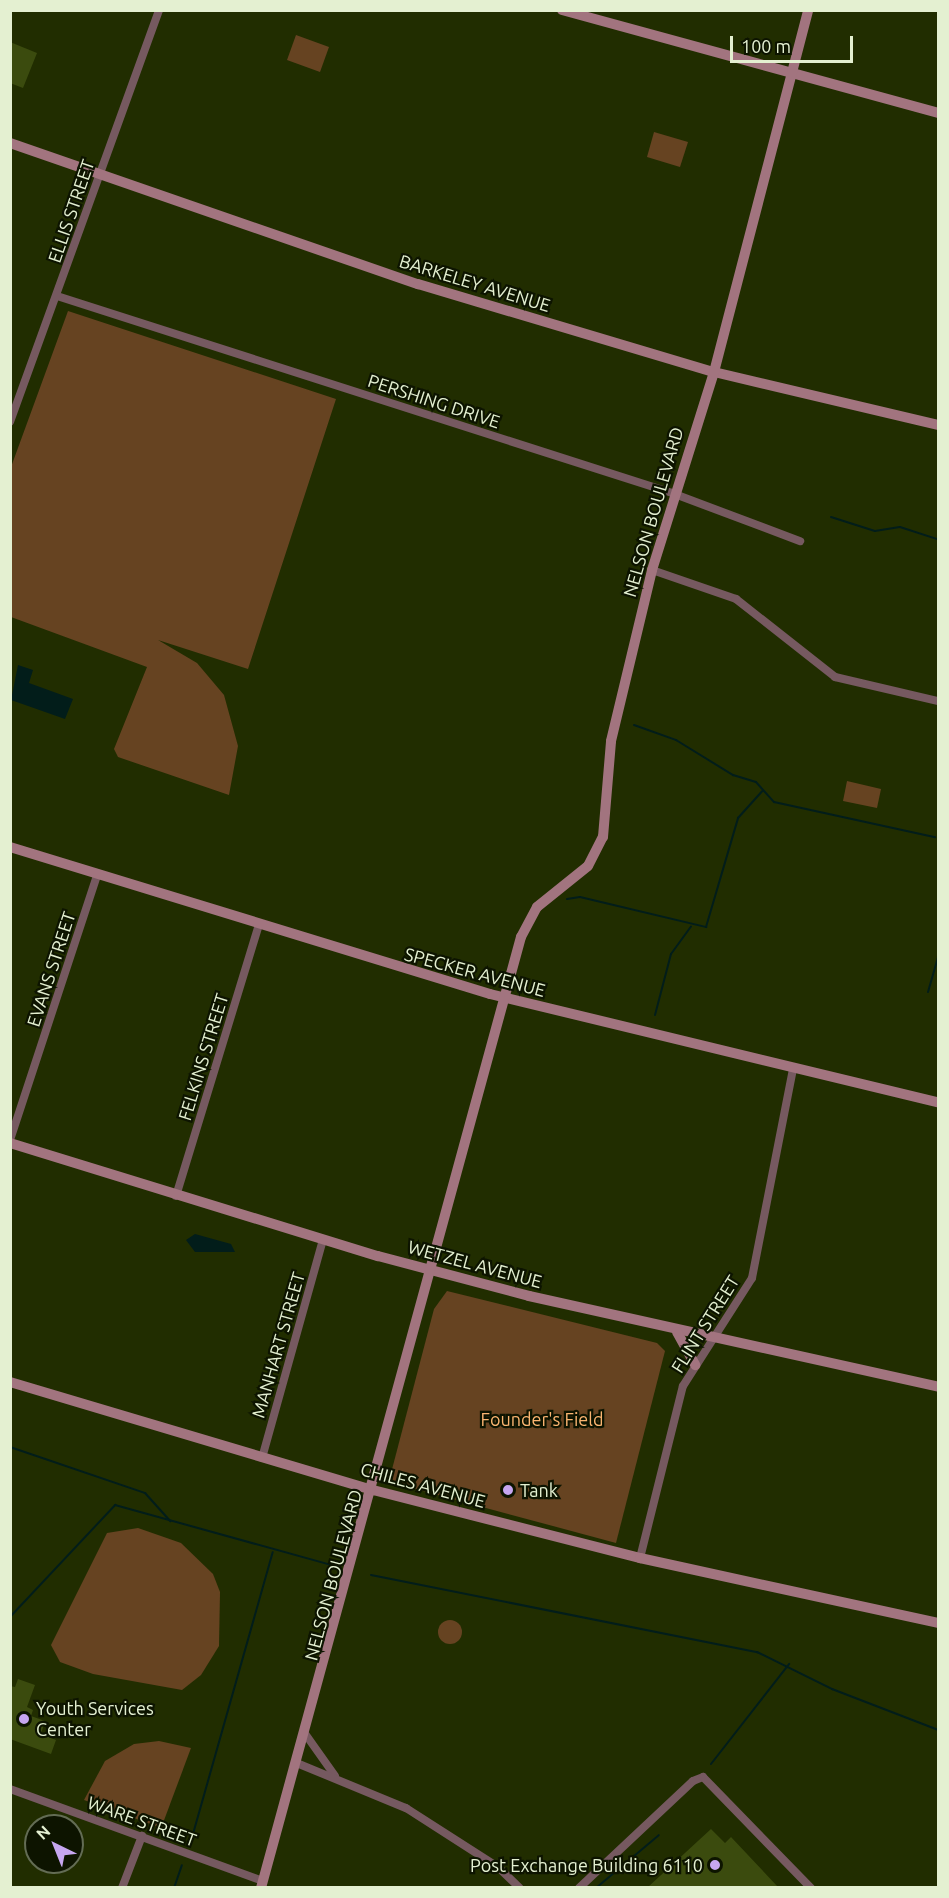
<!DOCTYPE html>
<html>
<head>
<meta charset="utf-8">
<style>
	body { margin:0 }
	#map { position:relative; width:949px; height:1898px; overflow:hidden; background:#212d00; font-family:Ubuntu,sans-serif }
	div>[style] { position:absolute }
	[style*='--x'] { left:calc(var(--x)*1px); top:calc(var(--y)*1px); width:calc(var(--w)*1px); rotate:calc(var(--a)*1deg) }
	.green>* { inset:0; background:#664321 }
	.round { border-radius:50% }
	.water>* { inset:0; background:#021d1a }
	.stream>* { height:2px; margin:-1px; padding:0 1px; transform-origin:1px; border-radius:1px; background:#021d1a }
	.building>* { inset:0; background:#3b4b0e }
	.street>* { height:8px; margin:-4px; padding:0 4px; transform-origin:4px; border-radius:4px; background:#765960 }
	.secondary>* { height:10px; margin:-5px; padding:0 5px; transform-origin:5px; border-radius:5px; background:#a2747f }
	.dots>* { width:16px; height:16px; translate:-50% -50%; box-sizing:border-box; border:3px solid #0d1400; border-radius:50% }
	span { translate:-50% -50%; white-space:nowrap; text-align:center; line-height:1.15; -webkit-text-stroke:4.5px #0d1400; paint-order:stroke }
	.street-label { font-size:18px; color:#e4f0d1 }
	.park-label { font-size:18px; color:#fbb571 }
	.poi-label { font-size:18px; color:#e4f0d1 }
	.left { translate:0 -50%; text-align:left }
	.right { translate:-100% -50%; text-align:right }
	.frame { position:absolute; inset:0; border:12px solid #e4f0d1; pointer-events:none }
	.north { position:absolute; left:24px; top:1814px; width:60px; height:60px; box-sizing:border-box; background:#0d1400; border:2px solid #636c54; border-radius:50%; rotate:317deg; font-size:16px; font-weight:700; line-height:24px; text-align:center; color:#e4f0d1 }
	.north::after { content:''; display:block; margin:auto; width:21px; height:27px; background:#c6a6f0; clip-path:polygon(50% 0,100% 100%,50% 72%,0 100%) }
	.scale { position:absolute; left:730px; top:36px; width:123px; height:27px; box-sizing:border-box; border:3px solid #e4f0d1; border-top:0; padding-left:8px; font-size:18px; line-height:21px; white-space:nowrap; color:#e4f0d1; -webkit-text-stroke:4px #0d1400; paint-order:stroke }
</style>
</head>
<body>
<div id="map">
	<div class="green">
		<i style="clip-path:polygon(296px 35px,329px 47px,320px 72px,287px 60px)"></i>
		<i style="clip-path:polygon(654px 132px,688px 142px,680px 167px,647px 157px)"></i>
		<i style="clip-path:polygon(68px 311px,336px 399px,248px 669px,158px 640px,197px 663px,224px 695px,238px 746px,229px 795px,118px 757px,114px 749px,147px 667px,11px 617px,11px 467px)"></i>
		<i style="clip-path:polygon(847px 781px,881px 789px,877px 808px,843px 801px)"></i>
		<i style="clip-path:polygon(447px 1291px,657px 1343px,665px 1351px,616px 1543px,397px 1484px,390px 1477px,434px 1309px)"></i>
		<i style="clip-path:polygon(138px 1528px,181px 1543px,213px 1574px,220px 1592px,219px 1646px,201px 1675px,182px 1690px,93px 1674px,60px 1662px,51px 1645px,107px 1533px)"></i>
		<i class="round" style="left:438px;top:1620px;width:24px;height:24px"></i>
		<i style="clip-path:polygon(159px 1741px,191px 1748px,163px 1823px,156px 1826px,84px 1800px,105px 1761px,134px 1744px)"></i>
	</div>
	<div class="water">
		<i style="clip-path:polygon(18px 665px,33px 670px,29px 683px,73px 699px,65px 719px,11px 700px)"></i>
		<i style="clip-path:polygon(195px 1234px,231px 1244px,235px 1252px,195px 1252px,186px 1240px)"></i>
	</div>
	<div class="stream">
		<i style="--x:831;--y:517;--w:46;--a:17.7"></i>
		<i style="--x:875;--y:531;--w:25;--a:-9"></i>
		<i style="--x:900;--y:527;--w:40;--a:18"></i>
		<i style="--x:634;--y:725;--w:45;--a:19.7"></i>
		<i style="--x:676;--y:740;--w:67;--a:31.6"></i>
		<i style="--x:733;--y:775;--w:24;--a:17"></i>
		<i style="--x:756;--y:782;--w:27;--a:48"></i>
		<i style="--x:774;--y:802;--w:165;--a:12.3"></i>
		<i style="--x:567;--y:899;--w:13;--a:-9"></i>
		<i style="--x:580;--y:897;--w:130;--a:13.4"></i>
		<i style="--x:706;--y:927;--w:114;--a:-73.6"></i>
		<i style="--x:738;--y:818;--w:36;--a:-48"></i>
		<i style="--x:928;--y:992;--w:37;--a:-74"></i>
		<i style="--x:655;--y:1015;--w:63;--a:-75.3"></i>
		<i style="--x:671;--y:954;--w:34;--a:-54"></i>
		<i style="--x:10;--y:1447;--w:143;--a:18.8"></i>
		<i style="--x:145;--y:1493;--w:38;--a:48"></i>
		<i style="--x:371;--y:1575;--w:394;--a:11.3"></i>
		<i style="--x:757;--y:1652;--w:84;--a:26.3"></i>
		<i style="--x:832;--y:1689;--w:114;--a:21.1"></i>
		<i style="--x:10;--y:1617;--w:154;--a:-46.8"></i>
		<i style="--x:115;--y:1505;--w:224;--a:15.5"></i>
		<i style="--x:711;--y:1764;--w:127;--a:-52"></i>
		<i style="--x:191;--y:1841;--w:300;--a:-74.2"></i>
		<i style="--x:174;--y:1888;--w:24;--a:-71"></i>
		<i style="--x:596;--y:1888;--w:82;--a:-40.1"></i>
	</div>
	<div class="building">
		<i style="clip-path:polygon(10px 42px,37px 53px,23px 88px,10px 83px)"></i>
		<i style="clip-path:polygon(18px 1679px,35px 1685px,27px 1707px,33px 1710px,31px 1716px,45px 1721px,41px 1734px,56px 1740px,51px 1754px,10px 1739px,10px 1686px,15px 1687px)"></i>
		<i style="clip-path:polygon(711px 1829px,725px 1843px,731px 1837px,778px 1887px,648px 1887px)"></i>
	</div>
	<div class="street">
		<i style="--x:57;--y:296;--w:646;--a:17.76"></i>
		<i style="--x:672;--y:493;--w:137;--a:20.6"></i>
		<i style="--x:10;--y:422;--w:438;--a:-70.1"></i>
		<i style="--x:652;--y:570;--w:89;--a:19"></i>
		<i style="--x:736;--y:599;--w:126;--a:38.2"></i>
		<i style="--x:835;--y:677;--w:106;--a:13.1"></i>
		<i style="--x:10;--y:1140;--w:278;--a:-71.8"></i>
		<i style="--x:176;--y:1196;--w:281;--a:-73"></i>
		<i style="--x:262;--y:1458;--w:227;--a:-74.4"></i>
		<i style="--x:640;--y:1558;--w:177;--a:-76"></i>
		<i style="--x:683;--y:1386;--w:128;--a:-57.4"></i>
		<i style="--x:752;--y:1278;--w:213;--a:-78.9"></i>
		<i style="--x:306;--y:1735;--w:50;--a:54.7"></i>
		<i style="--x:299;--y:1764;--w:116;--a:22.4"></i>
		<i style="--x:406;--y:1808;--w:109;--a:32.7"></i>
		<i style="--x:498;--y:1867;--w:30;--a:44"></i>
		<i style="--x:10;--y:1789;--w:269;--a:20"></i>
		<i style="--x:122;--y:1888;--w:56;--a:-69"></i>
		<i style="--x:579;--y:1888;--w:156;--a:-43.2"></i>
		<i style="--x:693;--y:1781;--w:11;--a:-22"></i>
		<i style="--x:703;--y:1777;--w:155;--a:45.8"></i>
	</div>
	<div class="secondary">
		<i style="--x:562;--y:10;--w:390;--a:15.3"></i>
		<i style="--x:10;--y:143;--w:432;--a:19.1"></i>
		<i style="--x:418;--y:284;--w:309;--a:16.6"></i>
		<i style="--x:714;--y:372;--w:230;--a:13.3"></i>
		<i style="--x:10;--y:847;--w:502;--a:17.03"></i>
		<i style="--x:490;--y:994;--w:461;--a:13.6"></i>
		<i style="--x:10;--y:1143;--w:385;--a:17.1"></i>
		<i style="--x:378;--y:1256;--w:156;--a:14.8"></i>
		<i style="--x:529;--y:1296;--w:419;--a:12.5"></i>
		<i style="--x:677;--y:1332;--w:38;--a:61"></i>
		<i style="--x:10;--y:1382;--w:379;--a:16.6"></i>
		<i style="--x:373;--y:1490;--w:276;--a:14.3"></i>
		<i style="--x:640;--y:1558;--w:305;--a:12.3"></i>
		<i style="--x:261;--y:1888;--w:986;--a:-74.71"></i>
		<i style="--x:521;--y:937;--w:34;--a:-62"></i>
		<i style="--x:537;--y:907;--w:65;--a:-38.8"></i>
		<i style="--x:588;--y:866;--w:33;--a:-63"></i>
		<i style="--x:603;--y:837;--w:96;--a:-85.2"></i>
		<i style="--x:611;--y:741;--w:176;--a:-76.5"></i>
		<i style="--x:652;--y:570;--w:207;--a:-72.6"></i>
		<i style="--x:714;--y:372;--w:374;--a:-75.4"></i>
	</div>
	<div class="dots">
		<i style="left:508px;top:1490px;background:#c6a6f0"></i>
		<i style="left:24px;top:1719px;background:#c6a6f0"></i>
		<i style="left:715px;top:1865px;background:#c6a6f0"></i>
	</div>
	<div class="street-label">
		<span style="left:71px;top:211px;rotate:-71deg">ELLIS STREET</span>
		<span style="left:475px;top:283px;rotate:17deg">BARKELEY AVENUE</span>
		<span style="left:434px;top:401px;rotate:18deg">PERSHING DRIVE</span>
		<span style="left:653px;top:512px;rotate:-74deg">NELSON BOULEVARD</span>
		<span style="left:51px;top:969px;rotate:-72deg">EVANS STREET</span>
		<span style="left:475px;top:972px;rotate:15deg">SPECKER AVENUE</span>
		<span style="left:203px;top:1057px;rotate:-73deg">FELKINS STREET</span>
		<span style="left:475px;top:1264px;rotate:15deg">WETZEL AVENUE</span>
		<span style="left:705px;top:1324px;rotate:-58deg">FLINT STREET</span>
		<span style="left:278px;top:1345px;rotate:-74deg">MANHART STREET</span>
		<span style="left:423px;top:1485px;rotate:15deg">CHILES AVENUE</span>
		<span style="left:333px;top:1575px;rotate:-75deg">NELSON BOULEVARD</span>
		<span style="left:142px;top:1821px;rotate:20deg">WARE STREET</span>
	</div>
	<div class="park-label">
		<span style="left:542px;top:1419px">Founder's Field</span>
	</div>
	<div class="poi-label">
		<span class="left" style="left:520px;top:1490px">Tank</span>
		<span class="left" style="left:36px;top:1719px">Youth Services<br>Center</span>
		<span class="right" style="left:703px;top:1865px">Post Exchange Building 6110</span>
	</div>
	<div class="frame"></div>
	<div class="north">N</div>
	<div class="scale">100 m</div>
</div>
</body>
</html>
